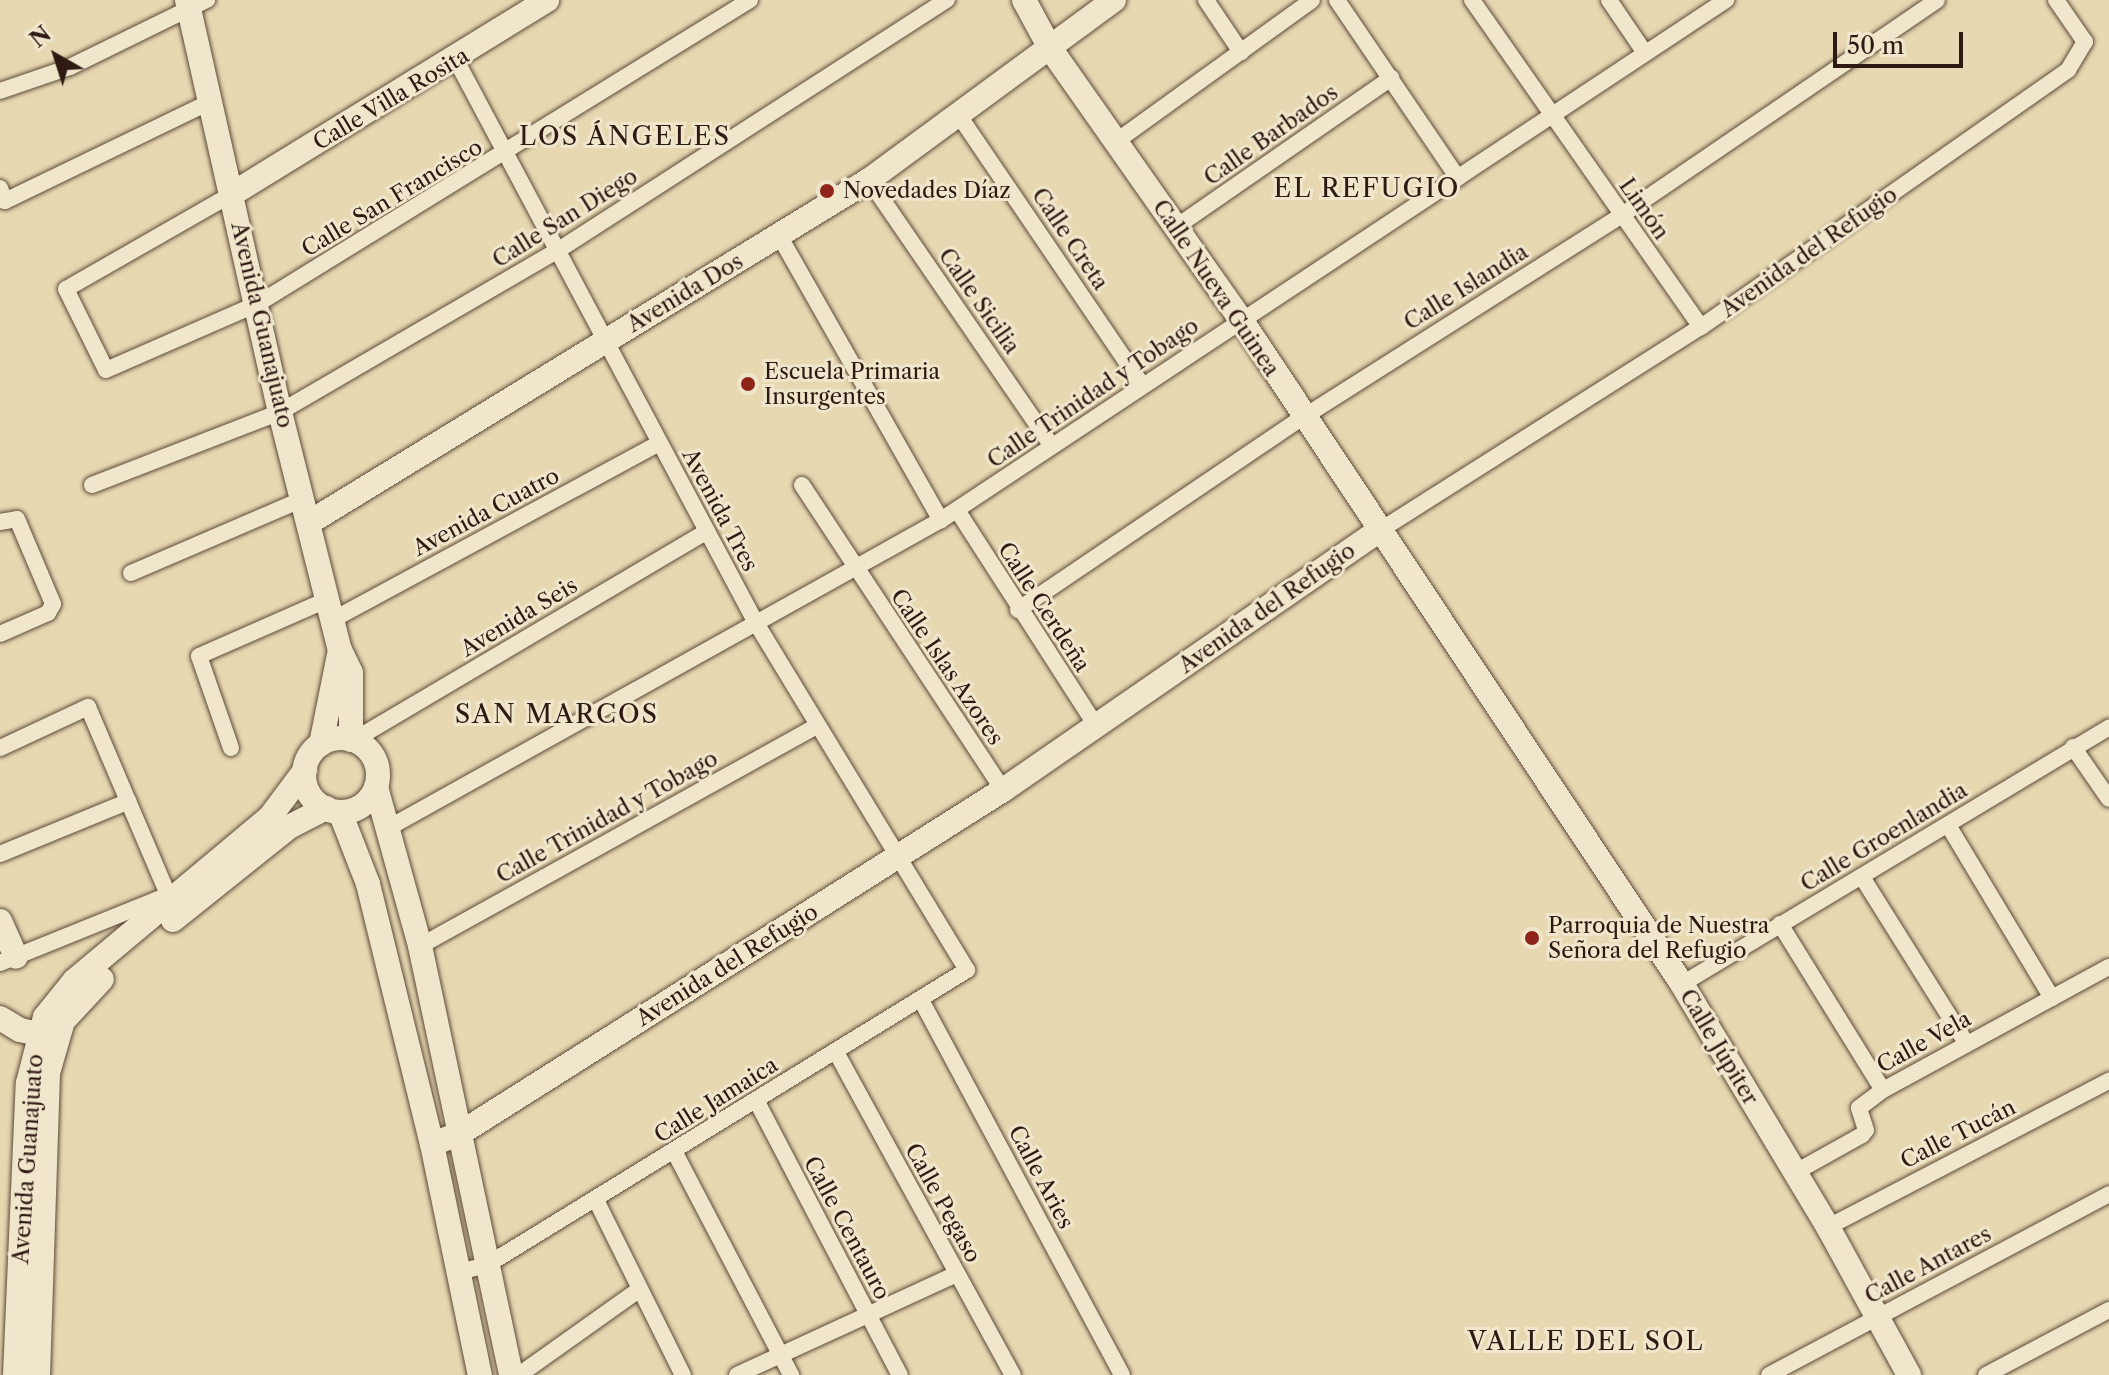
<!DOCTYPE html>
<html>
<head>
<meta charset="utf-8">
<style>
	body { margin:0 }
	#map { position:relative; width:2109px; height:1375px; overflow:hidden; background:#e8d8b1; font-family:"Libre Caslon Text",serif }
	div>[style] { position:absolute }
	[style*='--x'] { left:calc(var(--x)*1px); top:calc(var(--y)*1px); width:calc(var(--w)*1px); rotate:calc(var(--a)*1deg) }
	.roads { filter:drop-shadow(0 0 2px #5d4a3a) drop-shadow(0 0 2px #5d4a3a) }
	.street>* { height:16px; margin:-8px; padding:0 8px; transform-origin:8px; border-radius:8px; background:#f0e6cc }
	.secondary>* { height:24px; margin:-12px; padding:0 12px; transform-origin:12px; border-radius:12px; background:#f0e6cc }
	.secondary>.ring { margin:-12px; padding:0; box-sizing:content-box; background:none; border:24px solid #f0e6cc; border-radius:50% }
	.dots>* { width:22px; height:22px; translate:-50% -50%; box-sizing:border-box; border:4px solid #f0e6cc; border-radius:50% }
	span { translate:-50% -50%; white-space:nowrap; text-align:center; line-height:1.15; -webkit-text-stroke:6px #f0e6cc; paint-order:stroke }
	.street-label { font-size:22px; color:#2f1a13 }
	.poi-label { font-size:22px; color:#2f1a13 }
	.left { translate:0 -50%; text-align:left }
	.quarter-label { font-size:26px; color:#2f1a13; letter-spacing:2px }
	.north { position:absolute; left:16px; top:16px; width:80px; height:80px; -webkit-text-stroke:6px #f0e6cc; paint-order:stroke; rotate:321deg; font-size:22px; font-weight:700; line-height:32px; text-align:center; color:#2f1a13 }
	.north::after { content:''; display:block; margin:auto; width:28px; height:36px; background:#2f1a13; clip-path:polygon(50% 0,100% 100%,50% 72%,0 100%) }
	.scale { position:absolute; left:1833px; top:32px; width:130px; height:36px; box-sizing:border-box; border:4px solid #2f1a13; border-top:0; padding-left:10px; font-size:24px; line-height:28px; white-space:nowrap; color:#2f1a13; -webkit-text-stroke:6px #f0e6cc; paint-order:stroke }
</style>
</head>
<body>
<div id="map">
	<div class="roads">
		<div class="street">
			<i style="--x:1206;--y:0;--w:63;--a:56.1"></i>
			<i style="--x:1337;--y:0;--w:215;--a:55.8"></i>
			<i style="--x:1472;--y:0;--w:399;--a:55"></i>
			<i style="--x:1609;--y:0;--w:64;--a:55.8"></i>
			<i style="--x:456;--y:60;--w:638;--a:61.95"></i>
			<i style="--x:756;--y:623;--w:406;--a:58.7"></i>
			<i style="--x:967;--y:970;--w:563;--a:148.43"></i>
			<i style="--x:487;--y:1265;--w:29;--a:166"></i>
			<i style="--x:0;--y:91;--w:74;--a:-18.9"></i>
			<i style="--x:70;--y:67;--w:153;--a:-26.1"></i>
			<i style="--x:960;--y:117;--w:325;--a:55.8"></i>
			<i style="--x:1114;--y:143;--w:244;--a:-35.8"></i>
			<i style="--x:869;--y:180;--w:323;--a:55.5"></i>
			<i style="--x:0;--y:188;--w:14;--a:69"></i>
			<i style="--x:5;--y:201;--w:230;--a:-25.8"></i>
			<i style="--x:232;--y:194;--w:191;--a:150.2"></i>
			<i style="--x:66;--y:289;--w:90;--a:63.7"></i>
			<i style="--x:106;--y:370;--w:167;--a:-23.6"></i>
			<i style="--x:259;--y:303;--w:577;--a:-31.68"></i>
			<i style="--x:1176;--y:227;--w:262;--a:-34.7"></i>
			<i style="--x:780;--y:237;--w:326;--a:60.4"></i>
			<i style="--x:92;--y:485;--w:202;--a:-21.2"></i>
			<i style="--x:280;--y:412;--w:320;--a:-30.2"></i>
			<i style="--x:557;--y:251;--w:464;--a:-32.8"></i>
			<i style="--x:802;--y:485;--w:365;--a:56.6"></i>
			<i style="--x:957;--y:510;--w:257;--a:57.2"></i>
			<i style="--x:0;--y:522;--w:17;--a:-10"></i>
			<i style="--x:17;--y:519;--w:92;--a:67"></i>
			<i style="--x:53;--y:604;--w:10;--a:119"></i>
			<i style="--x:48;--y:613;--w:52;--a:156.4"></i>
			<i style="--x:1379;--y:531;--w:381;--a:-32.4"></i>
			<i style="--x:1701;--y:327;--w:448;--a:-35"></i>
			<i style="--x:2068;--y:70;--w:33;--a:-59"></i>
			<i style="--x:2085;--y:42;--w:51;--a:-124.6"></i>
			<i style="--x:131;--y:573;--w:187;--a:-23.3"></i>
			<i style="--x:1018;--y:610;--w:343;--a:-34.1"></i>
			<i style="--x:1302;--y:418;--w:379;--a:-32.4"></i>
			<i style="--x:1622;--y:215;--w:381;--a:-34.3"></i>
			<i style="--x:334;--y:619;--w:370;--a:-28.4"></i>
			<i style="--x:354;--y:740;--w:410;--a:-30.6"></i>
			<i style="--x:2073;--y:747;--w:63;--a:55.3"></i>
			<i style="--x:0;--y:748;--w:97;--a:-25"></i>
			<i style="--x:88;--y:707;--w:204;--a:66.9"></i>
			<i style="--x:231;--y:748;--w:97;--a:-109.2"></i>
			<i style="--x:199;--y:656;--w:142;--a:-23.7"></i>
			<i style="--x:1948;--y:825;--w:202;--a:59"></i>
			<i style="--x:390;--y:827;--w:631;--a:-29.13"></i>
			<i style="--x:941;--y:520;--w:942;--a:-33.52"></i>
			<i style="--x:0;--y:854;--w:139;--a:-22.3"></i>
			<i style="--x:1862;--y:877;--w:196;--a:57.9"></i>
			<i style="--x:1780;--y:924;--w:195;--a:58.2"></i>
			<i style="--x:420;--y:946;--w:452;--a:-29"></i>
			<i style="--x:0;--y:963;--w:181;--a:-22"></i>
			<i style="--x:1682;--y:984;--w:498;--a:-31"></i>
			<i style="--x:921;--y:1000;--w:425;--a:61.8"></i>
			<i style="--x:836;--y:1052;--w:368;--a:61.3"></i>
			<i style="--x:756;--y:1100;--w:310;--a:62.4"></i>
			<i style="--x:674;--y:1151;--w:253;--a:62.4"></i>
			<i style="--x:1794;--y:1173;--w:78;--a:-29.2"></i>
			<i style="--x:1862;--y:1135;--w:6;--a:-51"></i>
			<i style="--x:1866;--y:1130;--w:23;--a:-108"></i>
			<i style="--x:1859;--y:1108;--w:30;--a:-37"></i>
			<i style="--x:1883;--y:1090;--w:257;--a:-28.6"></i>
			<i style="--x:596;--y:1200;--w:195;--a:63.6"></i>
			<i style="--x:1828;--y:1227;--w:317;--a:-27.5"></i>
			<i style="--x:519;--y:1375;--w:148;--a:-35.4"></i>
			<i style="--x:737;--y:1375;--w:242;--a:-24.7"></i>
			<i style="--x:1769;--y:1375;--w:385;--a:-28"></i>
			<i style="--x:1986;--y:1375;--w:139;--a:-27.9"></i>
		</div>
		<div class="secondary">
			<i style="--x:187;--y:0;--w:422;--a:77.3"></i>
			<i style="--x:280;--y:412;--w:245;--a:75.9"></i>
			<i style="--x:340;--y:650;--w:25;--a:64"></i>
			<i style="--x:351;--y:673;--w:67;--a:90"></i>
			<i style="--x:1024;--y:0;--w:55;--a:61.6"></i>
			<i style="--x:1050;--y:48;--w:334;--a:54.9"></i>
			<i style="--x:1242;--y:321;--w:796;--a:56.43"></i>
			<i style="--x:1682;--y:984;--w:283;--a:59"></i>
			<i style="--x:1828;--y:1227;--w:169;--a:61.3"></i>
			<i style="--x:232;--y:194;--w:370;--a:-31.6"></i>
			<i style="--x:310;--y:522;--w:655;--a:-31.46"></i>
			<i style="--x:869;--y:180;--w:304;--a:-36.3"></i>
			<i class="ring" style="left:304px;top:738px;width:50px;height:50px"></i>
			<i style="--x:321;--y:744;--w:96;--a:-78.6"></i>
			<i style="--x:376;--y:787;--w:165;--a:74.5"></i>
			<i style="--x:420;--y:946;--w:439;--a:78"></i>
			<i style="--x:340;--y:812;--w:77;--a:68.7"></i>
			<i style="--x:368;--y:884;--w:268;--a:76.2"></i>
			<i style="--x:432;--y:1144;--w:236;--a:78.3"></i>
			<i style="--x:173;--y:920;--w:149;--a:-38.7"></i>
			<i style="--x:289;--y:827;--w:42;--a:-27.2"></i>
			<i style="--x:0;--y:921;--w:39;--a:66"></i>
			<i style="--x:0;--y:1018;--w:23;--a:31"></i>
			<i style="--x:20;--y:1030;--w:34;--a:12"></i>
			<i style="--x:432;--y:1144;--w:29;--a:-20"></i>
			<i style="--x:459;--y:1134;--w:644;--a:-32.31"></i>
			<i style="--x:1003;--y:790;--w:457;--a:-34.6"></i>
			<i style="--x:15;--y:1375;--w:292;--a:-87.5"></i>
			<i style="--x:28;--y:1083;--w:68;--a:-75.6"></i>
			<i style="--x:45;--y:1017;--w:46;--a:-51.1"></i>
			<i style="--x:74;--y:981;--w:256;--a:-39.9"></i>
			<i style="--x:270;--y:817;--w:59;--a:-53.3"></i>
			<i style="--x:38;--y:1375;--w:302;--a:-88.1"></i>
			<i style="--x:48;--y:1073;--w:54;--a:-73.9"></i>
			<i style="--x:63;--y:1021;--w:57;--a:-47.1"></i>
		</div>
	</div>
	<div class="dots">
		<i style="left:827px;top:191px;background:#8f2418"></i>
		<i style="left:748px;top:384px;background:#8f2418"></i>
		<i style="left:1532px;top:938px;background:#8f2418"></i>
	</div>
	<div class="street-label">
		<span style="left:391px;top:99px;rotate:-31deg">Calle Villa Rosita</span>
		<span style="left:1271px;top:135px;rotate:-35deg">Calle Barbados</span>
		<span style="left:392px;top:198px;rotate:-31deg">Calle San Francisco</span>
		<span style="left:1644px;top:209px;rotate:55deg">Limón</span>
		<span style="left:565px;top:218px;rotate:-32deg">Calle San Diego</span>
		<span style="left:1070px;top:239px;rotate:56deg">Calle Creta</span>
		<span style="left:1809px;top:252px;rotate:-35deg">Avenida del Refugio</span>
		<span style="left:1466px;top:287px;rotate:-32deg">Calle Islandia</span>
		<span style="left:1216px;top:288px;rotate:56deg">Calle Nueva Guinea</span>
		<span style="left:685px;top:293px;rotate:-31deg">Avenida Dos</span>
		<span style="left:979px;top:301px;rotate:55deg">Calle Sicilia</span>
		<span style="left:262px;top:325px;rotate:77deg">Avenida Guanajuato</span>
		<span style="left:1093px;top:393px;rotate:-34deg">Calle Trinidad y Tobago</span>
		<span style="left:720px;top:510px;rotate:62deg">Avenida Tres</span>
		<span style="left:486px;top:512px;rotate:-28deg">Avenida Cuatro</span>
		<span style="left:1044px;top:607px;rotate:57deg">Calle Cerdeña</span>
		<span style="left:1267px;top:608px;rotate:-35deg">Avenida del Refugio</span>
		<span style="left:519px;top:617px;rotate:-31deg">Avenida Seis</span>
		<span style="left:947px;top:667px;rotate:56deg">Calle Islas Azores</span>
		<span style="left:607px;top:817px;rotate:-29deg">Calle Trinidad y Tobago</span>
		<span style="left:1884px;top:837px;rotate:-31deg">Calle Groenlandia</span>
		<span style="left:727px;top:965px;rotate:-32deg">Avenida del Refugio</span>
		<span style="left:1924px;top:1042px;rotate:-29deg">Calle Vela</span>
		<span style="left:1719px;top:1047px;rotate:59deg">Calle Júpiter</span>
		<span style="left:716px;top:1100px;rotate:-32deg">Calle Jamaica</span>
		<span style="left:1958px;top:1134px;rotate:-27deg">Calle Tucán</span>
		<span style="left:28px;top:1159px;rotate:-86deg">Avenida Guanajuato</span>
		<span style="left:1041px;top:1177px;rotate:62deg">Calle Aries</span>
		<span style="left:943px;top:1203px;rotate:61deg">Calle Pegaso</span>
		<span style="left:847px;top:1228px;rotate:62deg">Calle Centauro</span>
		<span style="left:1928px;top:1265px;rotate:-28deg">Calle Antares</span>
	</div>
	<div class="poi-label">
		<span class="left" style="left:843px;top:191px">Novedades Díaz</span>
		<span class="left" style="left:764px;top:384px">Escuela Primaria<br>Insurgentes</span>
		<span class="left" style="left:1548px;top:938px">Parroquia de Nuestra<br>Señora del Refugio</span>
	</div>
	<div class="quarter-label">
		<span style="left:625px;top:137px">LOS ÁNGELES</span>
		<span style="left:1367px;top:189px">EL REFUGIO</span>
		<span style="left:557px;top:715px">SAN MARCOS</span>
		<span style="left:1586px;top:1342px">VALLE DEL SOL</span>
	</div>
	<div class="north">N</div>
	<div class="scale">50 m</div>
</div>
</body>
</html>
